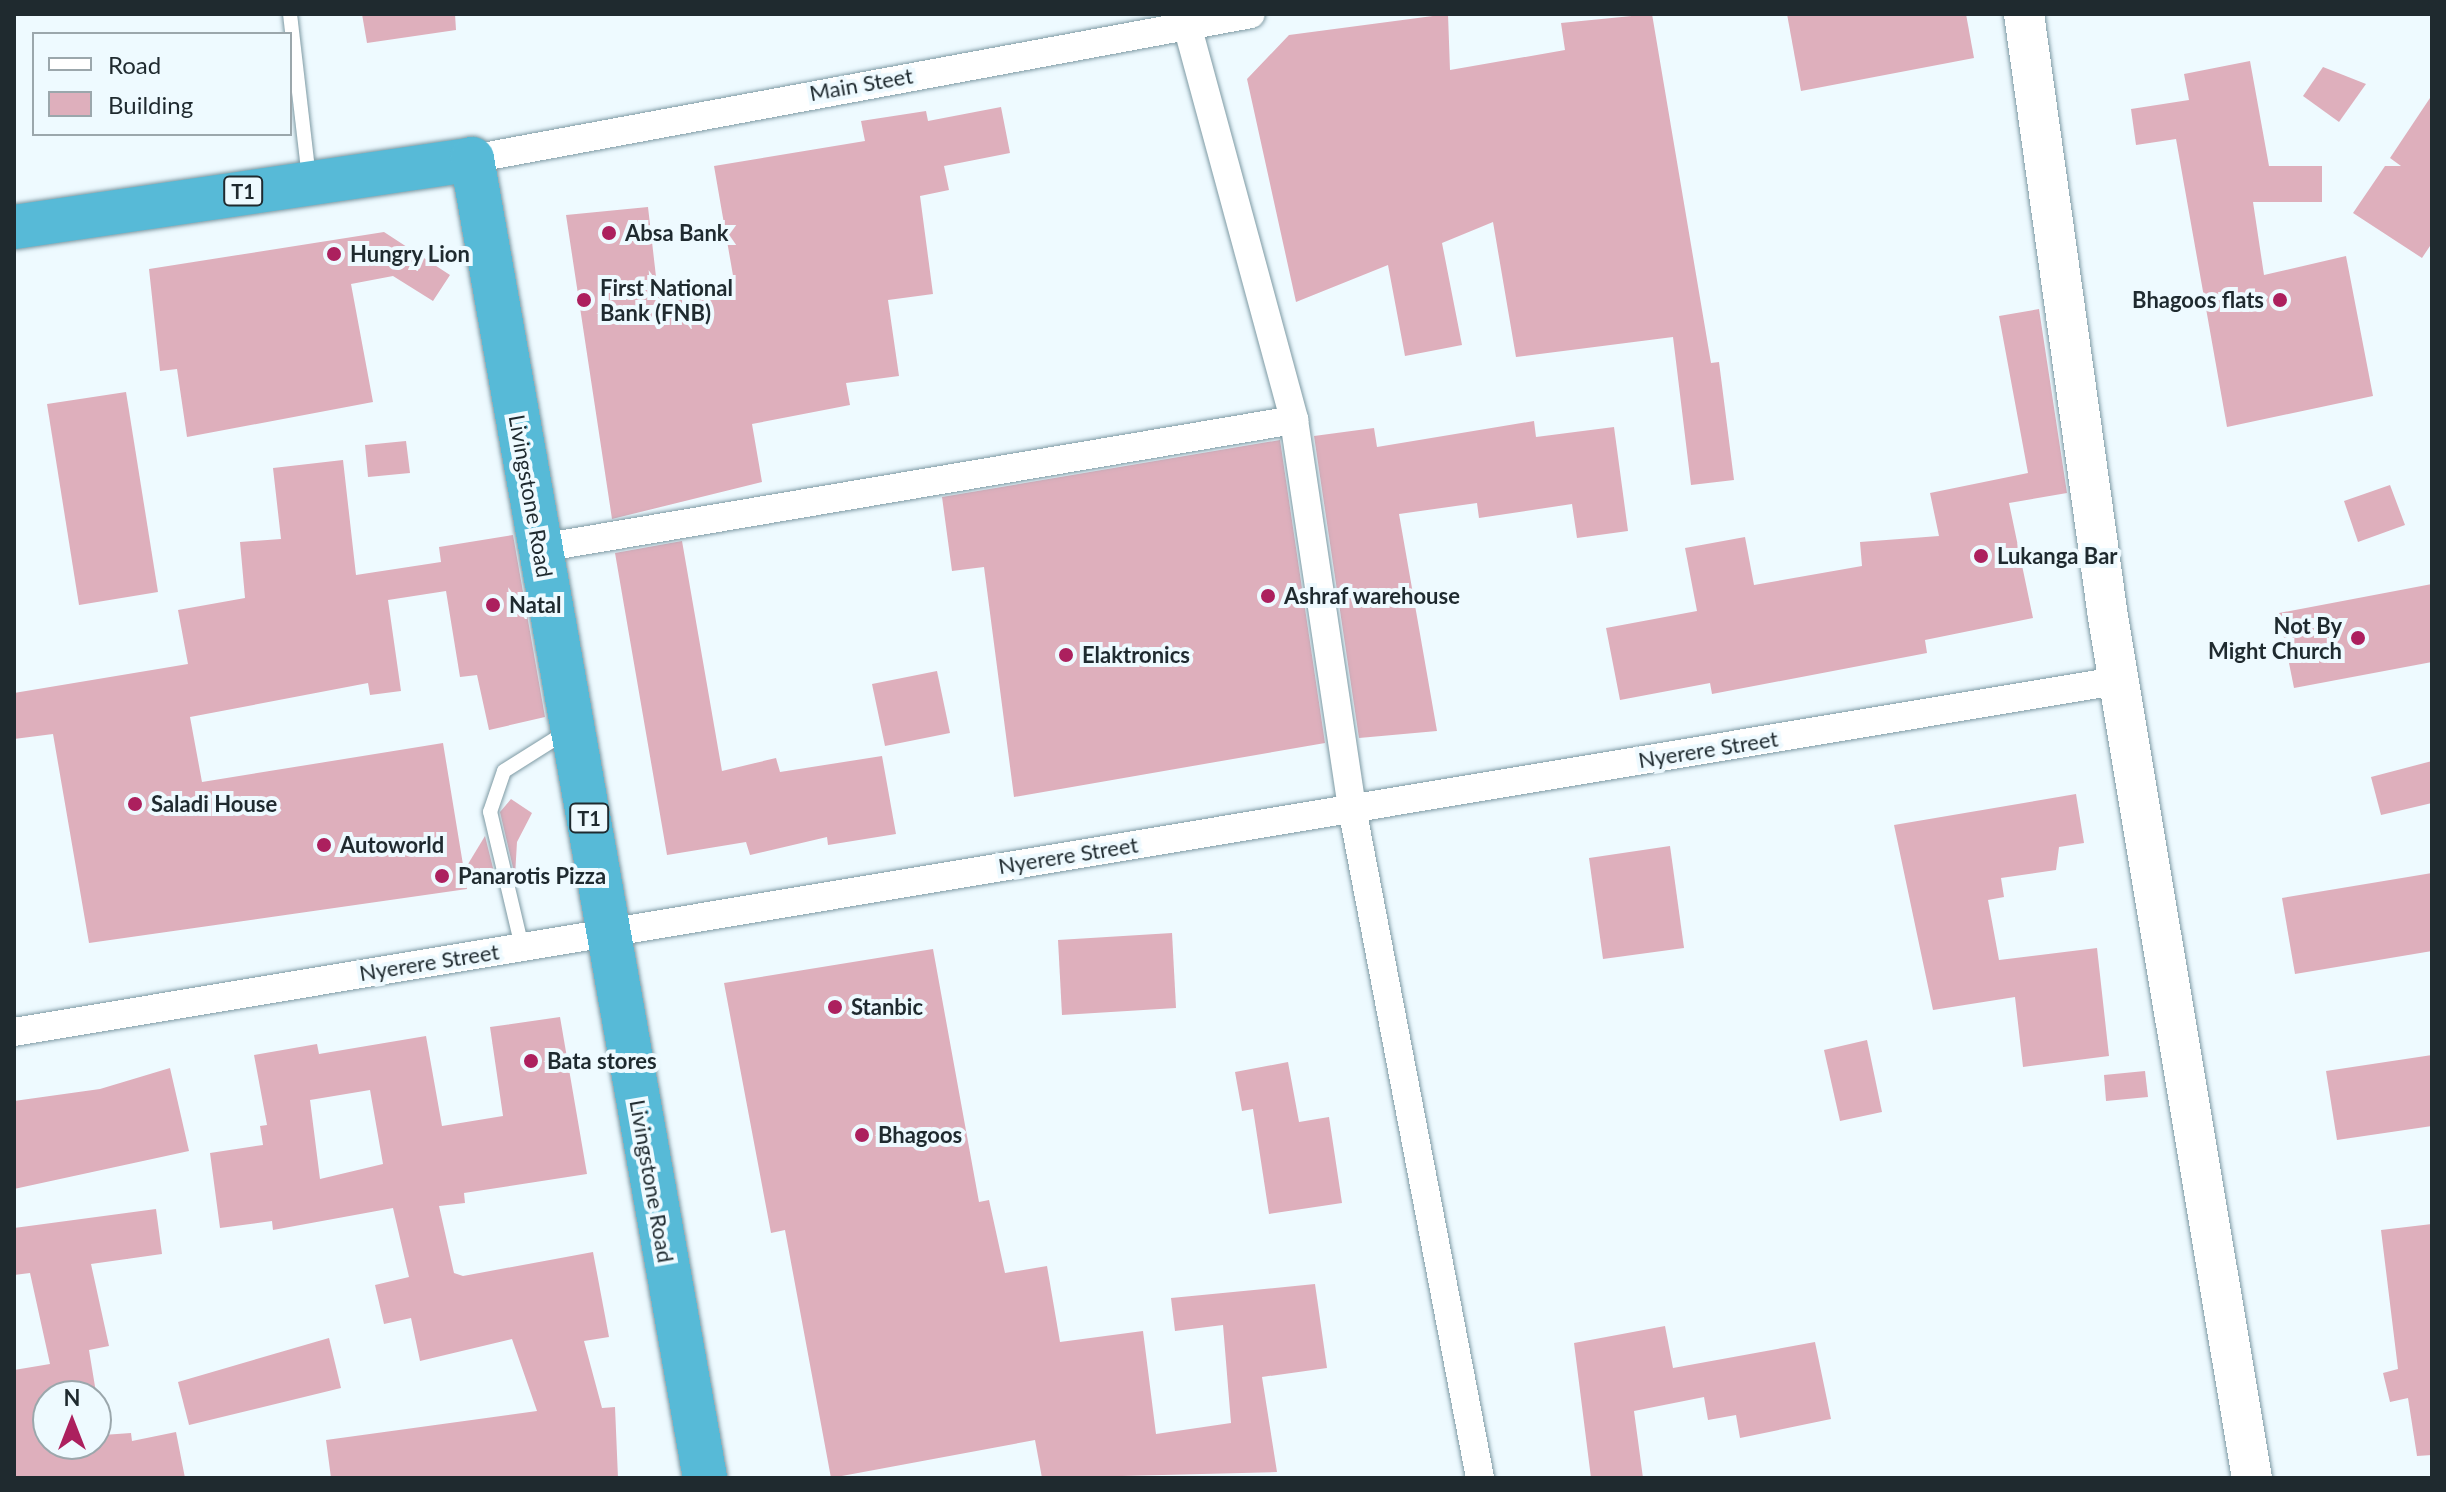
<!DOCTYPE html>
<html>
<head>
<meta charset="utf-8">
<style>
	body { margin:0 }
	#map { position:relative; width:2446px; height:1492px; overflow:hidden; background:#eefaff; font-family:Lato,sans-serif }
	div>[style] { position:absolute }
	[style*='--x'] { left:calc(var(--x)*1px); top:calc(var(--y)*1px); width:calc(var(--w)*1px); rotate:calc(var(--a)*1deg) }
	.building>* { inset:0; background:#deafbc }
	.roads { filter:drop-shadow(0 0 2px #7e9aa4) drop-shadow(0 0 2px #7e9aa4) }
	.service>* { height:14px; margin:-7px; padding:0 7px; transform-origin:7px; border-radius:7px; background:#fff }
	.minor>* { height:28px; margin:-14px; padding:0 14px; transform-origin:14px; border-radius:14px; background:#fff }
	.secondary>* { height:40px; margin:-20px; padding:0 20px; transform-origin:20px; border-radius:20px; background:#fff }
	.trunk>* { height:44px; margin:-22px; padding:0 22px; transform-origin:22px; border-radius:22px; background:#57bad7 }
	.dots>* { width:22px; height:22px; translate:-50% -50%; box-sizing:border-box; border:4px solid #eefaff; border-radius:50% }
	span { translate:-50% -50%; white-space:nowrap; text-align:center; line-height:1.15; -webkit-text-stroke:8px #eefaff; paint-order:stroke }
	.shield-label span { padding:2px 6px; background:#eefaff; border:2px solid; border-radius:6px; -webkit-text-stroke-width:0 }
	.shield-label { font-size:20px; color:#1f2a2f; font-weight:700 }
	.street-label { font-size:22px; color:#1f2a2f }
	.poi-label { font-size:22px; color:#1f2a2f; font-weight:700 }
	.left { translate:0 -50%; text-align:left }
	.right { translate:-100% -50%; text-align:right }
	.frame { position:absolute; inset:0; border:16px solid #1f2a2f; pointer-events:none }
	.legend { position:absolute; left:32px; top:32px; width:260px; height:104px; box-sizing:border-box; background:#eefaff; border:2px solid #9ba7ac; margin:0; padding:10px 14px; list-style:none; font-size:24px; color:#1f2a2f }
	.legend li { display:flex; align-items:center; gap:16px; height:40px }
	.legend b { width:40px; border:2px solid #9ba7ac }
	.north { position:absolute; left:32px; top:1380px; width:80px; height:80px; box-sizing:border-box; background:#eefaff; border:2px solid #9ba7ac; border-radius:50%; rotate:0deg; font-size:22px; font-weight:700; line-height:32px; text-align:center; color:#1f2a2f }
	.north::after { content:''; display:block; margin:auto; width:28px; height:36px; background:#ac205e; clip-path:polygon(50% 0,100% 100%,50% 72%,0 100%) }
</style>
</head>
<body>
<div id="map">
	<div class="building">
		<i style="clip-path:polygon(362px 14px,455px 14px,456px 30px,367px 43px)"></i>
		<i style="clip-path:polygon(1448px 14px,1450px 70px,1565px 50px,1561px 23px,1652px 14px,1711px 363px,1719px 362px,1734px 480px,1691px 485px,1673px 337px,1516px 357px,1493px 222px,1442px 243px,1462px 345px,1405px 356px,1388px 265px,1296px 302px,1247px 79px,1289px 35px)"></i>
		<i style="clip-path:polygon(1787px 14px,1966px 14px,1974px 58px,1801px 91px)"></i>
		<i style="clip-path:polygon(2250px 61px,2269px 166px,2322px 166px,2322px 202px,2253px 202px,2264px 275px,2346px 256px,2373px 396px,2227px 427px,2176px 139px,2136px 145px,2131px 109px,2189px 100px,2184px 74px)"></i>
		<i style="clip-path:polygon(2323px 67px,2366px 84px,2339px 122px,2303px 96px)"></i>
		<i style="clip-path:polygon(2432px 95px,2432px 243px,2422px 258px,2353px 213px,2385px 166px,2401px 166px,2390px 158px)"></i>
		<i style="clip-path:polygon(1001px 107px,1010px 153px,944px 166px,949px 190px,920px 196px,933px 294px,888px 300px,899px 376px,846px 383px,850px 405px,752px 424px,762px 482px,612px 519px,566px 215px,648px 207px,658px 294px,735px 287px,714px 166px,865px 141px,861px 121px,926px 111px,928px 121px)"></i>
		<i style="clip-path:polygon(384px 232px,450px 275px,433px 301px,393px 276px,351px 284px,373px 402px,187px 437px,177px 369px,160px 371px,149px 269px)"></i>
		<i style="clip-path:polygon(2039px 309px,2067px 493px,2009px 503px,2033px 618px,1925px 640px,1927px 653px,1712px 694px,1710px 683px,1620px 700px,1606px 628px,1697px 611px,1685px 548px,1745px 537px,1754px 585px,1862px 566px,1860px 542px,1939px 536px,1930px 493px,2028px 473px,1999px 316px)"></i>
		<i style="clip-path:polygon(126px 392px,158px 592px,79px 605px,47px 404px)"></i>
		<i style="clip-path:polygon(1534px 421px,1536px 437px,1614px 427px,1628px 531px,1577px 538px,1572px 504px,1479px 518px,1477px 503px,1399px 514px,1437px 731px,1359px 738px,1314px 436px,1374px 428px,1377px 447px)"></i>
		<i style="clip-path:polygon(1280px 440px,1325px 743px,1014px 797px,984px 567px,952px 571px,942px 497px)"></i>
		<i style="clip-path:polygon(406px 441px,410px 473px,368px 477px,365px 445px)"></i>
		<i style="clip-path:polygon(343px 460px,356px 575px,441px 562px,439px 547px,513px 535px,545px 717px,489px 730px,477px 675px,460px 677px,446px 591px,388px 600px,401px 691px,370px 695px,368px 683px,190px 717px,202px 782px,443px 743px,467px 889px,89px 943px,53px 734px,14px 739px,14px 693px,188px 664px,178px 610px,245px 598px,240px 542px,281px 539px,273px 468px)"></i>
		<i style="clip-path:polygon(2390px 485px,2405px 525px,2358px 542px,2344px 501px)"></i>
		<i style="clip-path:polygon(682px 541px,722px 771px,776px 758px,780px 772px,882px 756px,896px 834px,828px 845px,827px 837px,750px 855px,746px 842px,667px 855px,615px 553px)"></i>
		<i style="clip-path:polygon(2432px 584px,2432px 662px,2294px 688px,2279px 613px)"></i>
		<i style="clip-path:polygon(937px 671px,950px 733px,885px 746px,872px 684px)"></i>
		<i style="clip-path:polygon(2432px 761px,2432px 803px,2381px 815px,2371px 777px)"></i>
		<i style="clip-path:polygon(2076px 794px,2084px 843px,2059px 847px,2056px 870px,2001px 878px,2004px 897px,1988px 900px,1999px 960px,2097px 948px,2109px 1056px,2023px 1067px,2015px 997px,1933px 1010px,1894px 825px)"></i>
		<i style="clip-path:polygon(511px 799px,532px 813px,517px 842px,515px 876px,500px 812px)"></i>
		<i style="clip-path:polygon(485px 836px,496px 880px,465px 869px)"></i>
		<i style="clip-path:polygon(1670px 846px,1684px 948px,1603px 959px,1589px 858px)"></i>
		<i style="clip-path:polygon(2432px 873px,2432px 951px,2295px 974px,2282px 898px)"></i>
		<i style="clip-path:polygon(1172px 933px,1176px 1008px,1062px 1015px,1058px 940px)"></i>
		<i style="clip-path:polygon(933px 949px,979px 1202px,989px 1200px,1005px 1273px,1047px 1266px,1060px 1342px,1143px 1331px,1156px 1434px,1231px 1423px,1223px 1325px,1175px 1331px,1171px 1298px,1315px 1284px,1327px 1368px,1262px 1377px,1277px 1472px,1042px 1478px,1035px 1440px,831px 1478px,785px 1230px,771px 1233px,724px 983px)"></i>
		<i style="clip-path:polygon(evenodd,560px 1017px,587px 1174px,464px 1193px,465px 1203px,439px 1206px,454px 1273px,463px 1276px,593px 1252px,609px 1337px,584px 1341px,602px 1408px,615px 1407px,618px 1478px,331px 1478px,326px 1440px,537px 1411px,512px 1339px,420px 1361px,411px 1318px,384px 1324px,375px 1285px,409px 1277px,393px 1208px,273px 1230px,272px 1221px,220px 1228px,210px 1153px,263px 1145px,260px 1126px,267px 1125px,254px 1055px,317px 1044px,319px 1054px,426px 1036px,442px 1126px,503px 1116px,490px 1027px,560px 1017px,370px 1090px,383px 1164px,320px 1179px,310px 1100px,370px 1090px)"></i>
		<i style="clip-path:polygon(1867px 1040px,1882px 1112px,1840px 1121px,1824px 1050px)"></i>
		<i style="clip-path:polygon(2432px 1055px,2432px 1126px,2337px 1140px,2326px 1071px)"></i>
		<i style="clip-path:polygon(1288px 1062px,1299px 1122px,1329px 1117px,1342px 1203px,1269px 1214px,1253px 1109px,1242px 1111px,1235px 1072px)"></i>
		<i style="clip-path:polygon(170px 1068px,189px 1151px,14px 1189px,14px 1101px,100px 1089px)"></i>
		<i style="clip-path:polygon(2145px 1071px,2148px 1097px,2106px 1101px,2104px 1075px)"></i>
		<i style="clip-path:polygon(evenodd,156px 1209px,162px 1254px,91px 1264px,109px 1346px,89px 1350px,103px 1435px,131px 1433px,132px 1441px,176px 1432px,185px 1478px,14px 1478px,14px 1370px,50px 1364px,30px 1273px,14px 1275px,14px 1228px,156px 1209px,48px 1396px,96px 1396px,96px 1444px,48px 1444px,48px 1396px)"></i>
		<i style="clip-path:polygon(2432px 1224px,2432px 1455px,2417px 1456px,2408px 1398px,2390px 1402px,2383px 1373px,2398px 1369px,2381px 1230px)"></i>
		<i style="clip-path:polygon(1665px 1326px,1673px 1368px,1815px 1342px,1831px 1419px,1740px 1438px,1736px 1415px,1708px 1420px,1704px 1397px,1634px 1411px,1643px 1478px,1591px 1478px,1574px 1343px)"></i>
		<i style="clip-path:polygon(329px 1338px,341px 1388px,189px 1425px,178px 1382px)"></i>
	</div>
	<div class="roads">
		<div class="service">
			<i style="--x:290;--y:14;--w:164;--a:83.4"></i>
			<i style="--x:522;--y:947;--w:139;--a:-103.3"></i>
			<i style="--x:490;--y:812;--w:43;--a:-71.1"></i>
			<i style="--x:504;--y:771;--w:73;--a:-32.2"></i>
		</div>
		<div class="minor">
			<i style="--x:1187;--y:25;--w:409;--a:74.8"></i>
			<i style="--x:472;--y:159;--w:792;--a:-10.54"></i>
			<i style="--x:541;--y:548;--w:764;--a:-9.65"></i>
			<i style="--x:1294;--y:420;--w:392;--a:81.5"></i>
			<i style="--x:1352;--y:808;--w:682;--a:79.18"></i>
			<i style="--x:14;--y:1032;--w:2138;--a:-9.48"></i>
		</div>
		<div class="secondary">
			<i style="--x:2024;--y:14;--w:609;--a:82.07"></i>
			<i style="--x:2108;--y:617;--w:873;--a:80.51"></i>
		</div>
		<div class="trunk">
			<i style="--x:14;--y:227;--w:463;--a:-8.4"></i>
			<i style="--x:472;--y:159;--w:1339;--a:79.98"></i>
		</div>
	</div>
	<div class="dots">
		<i style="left:609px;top:233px;background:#ac205e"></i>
		<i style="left:334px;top:254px;background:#ac205e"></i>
		<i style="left:584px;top:300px;background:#ac205e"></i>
		<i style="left:2280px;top:300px;background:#ac205e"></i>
		<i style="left:1981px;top:556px;background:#ac205e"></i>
		<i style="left:1268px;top:596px;background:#ac205e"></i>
		<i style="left:493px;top:605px;background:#ac205e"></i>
		<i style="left:2358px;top:638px;background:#ac205e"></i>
		<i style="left:1066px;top:655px;background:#ac205e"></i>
		<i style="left:135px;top:804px;background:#ac205e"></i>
		<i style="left:324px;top:845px;background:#ac205e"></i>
		<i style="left:442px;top:876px;background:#ac205e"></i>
		<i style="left:835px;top:1007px;background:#ac205e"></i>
		<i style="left:531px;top:1061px;background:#ac205e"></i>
		<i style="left:862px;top:1135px;background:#ac205e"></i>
	</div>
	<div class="shield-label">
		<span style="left:243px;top:191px">T1</span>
		<span style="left:589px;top:818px">T1</span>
	</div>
	<div class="street-label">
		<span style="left:861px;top:84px;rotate:-10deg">Main Steet</span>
		<span style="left:531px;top:496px;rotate:80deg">Livingstone Road</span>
		<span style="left:1708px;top:749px;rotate:-9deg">Nyerere Street</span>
		<span style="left:1068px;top:855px;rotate:-9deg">Nyerere Street</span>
		<span style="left:429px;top:962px;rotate:-9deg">Nyerere Street</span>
		<span style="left:652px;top:1181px;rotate:80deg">Livingstone Road</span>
	</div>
	<div class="poi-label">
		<span class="left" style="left:625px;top:233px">Absa Bank</span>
		<span class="left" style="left:350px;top:254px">Hungry Lion</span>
		<span class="left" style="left:600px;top:300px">First National<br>Bank (FNB)</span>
		<span class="right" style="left:2264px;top:300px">Bhagoos flats</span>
		<span class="left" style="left:1997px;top:556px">Lukanga Bar</span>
		<span class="left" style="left:1284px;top:596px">Ashraf warehouse</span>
		<span class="left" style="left:509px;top:605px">Natal</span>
		<span class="right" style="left:2342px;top:638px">Not By<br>Might Church</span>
		<span class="left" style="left:1082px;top:655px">Elaktronics</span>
		<span class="left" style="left:151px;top:804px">Saladi House</span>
		<span class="left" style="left:340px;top:845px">Autoworld</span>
		<span class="left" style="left:458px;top:876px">Panarotis Pizza</span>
		<span class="left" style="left:851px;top:1007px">Stanbic</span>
		<span class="left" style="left:547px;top:1061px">Bata stores</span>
		<span class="left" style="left:878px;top:1135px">Bhagoos</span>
	</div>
	<div class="frame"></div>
	<ul class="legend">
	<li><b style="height:10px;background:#fff"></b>Road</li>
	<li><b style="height:22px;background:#deafbc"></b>Building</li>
	</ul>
	<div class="north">N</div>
</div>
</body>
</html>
